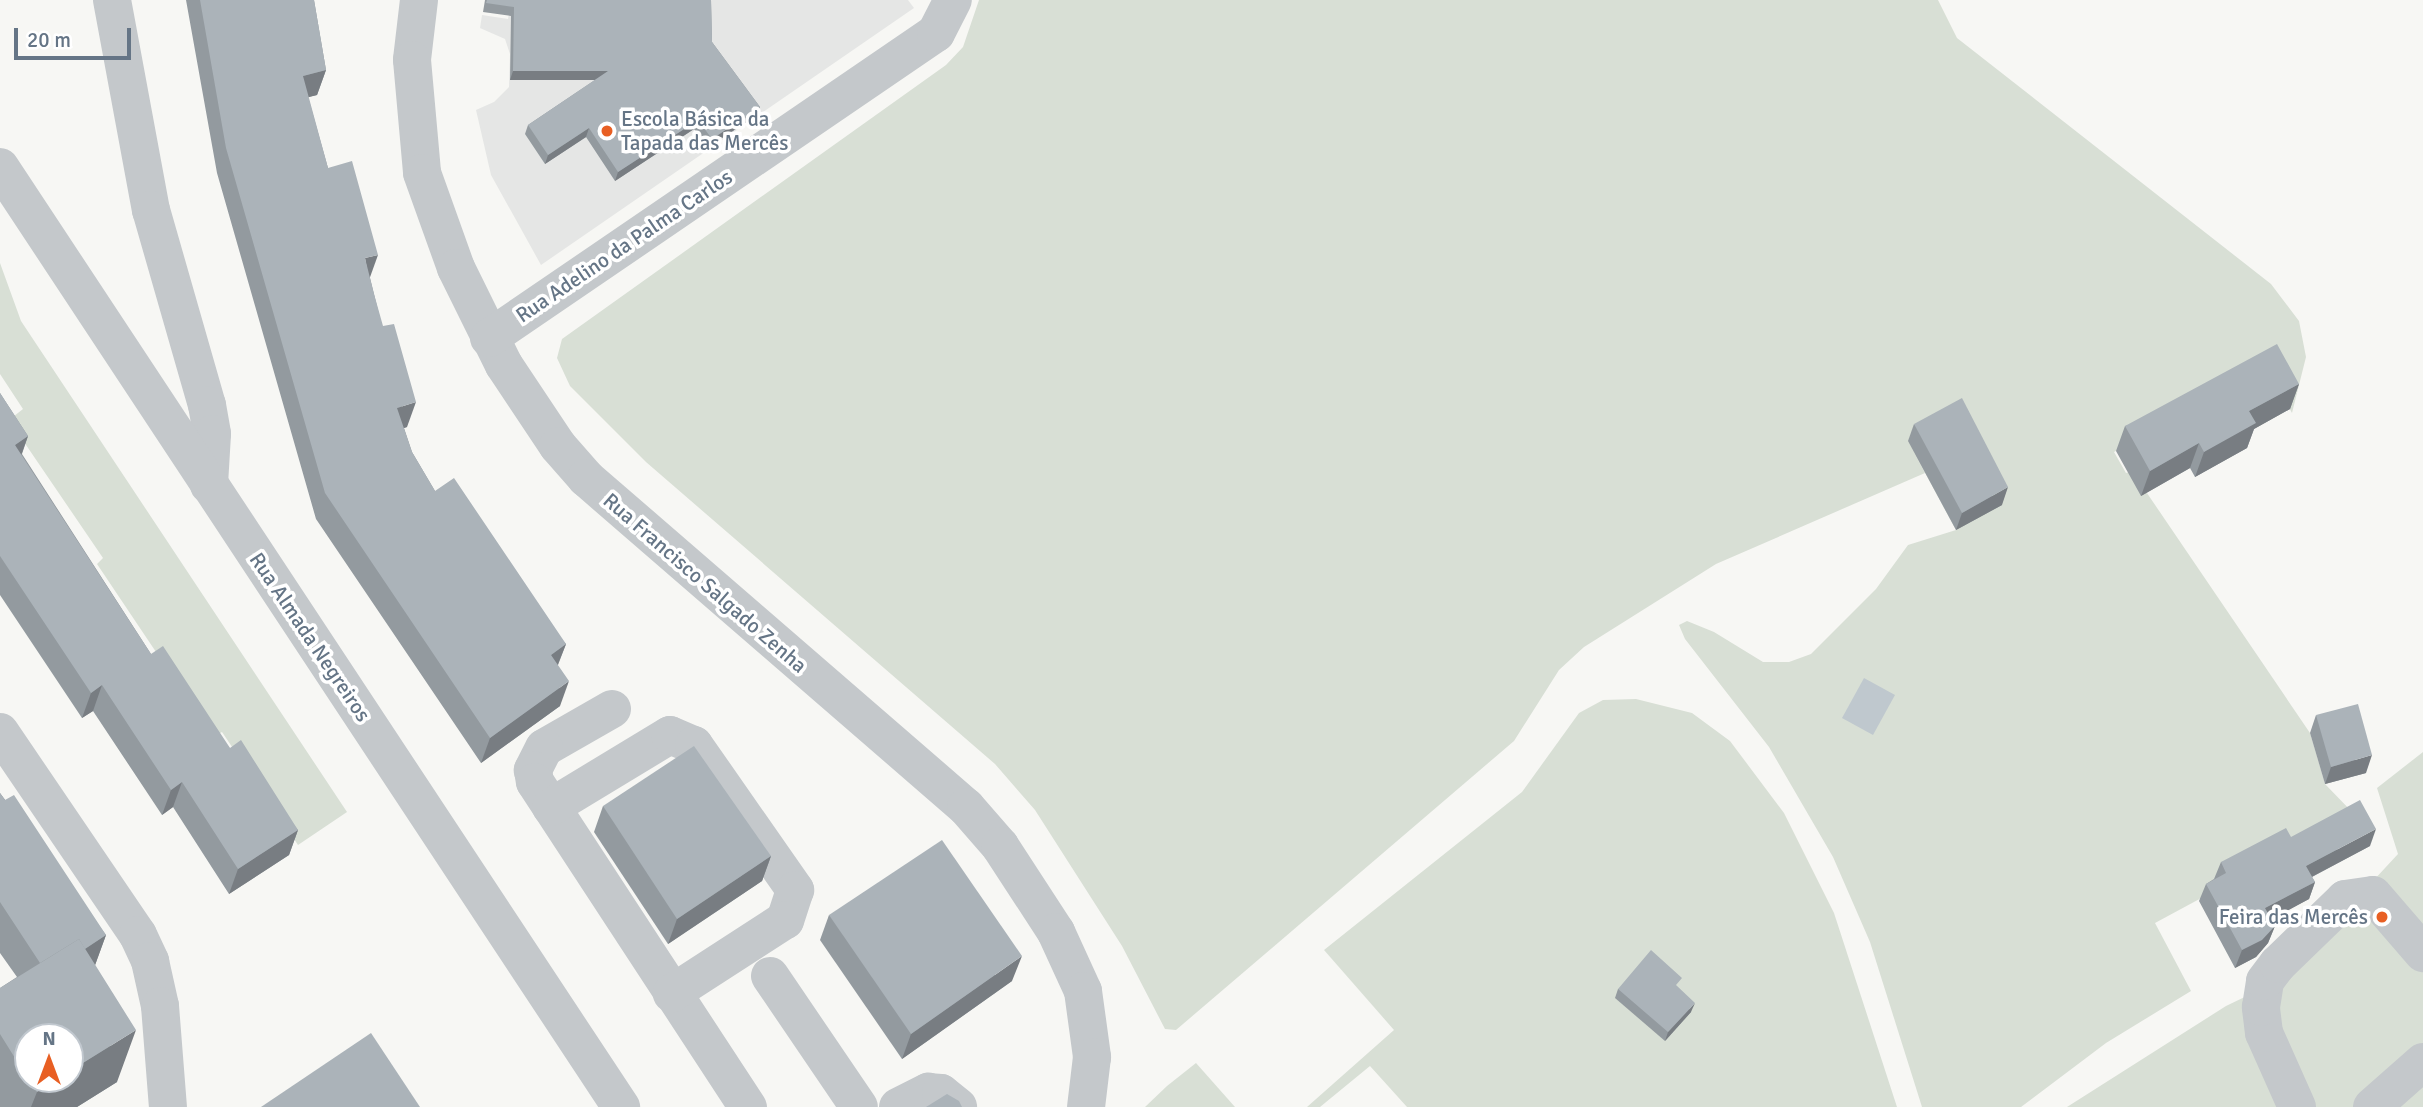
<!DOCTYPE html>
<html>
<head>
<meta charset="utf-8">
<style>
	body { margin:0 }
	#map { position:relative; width:2423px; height:1107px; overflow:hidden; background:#f7f7f4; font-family:Signika,sans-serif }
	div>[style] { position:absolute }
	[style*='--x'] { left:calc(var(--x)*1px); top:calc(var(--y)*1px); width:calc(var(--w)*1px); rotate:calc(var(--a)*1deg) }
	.built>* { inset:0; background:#e5e6e5 }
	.green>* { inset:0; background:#d8dfd5 }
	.water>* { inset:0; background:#bfc8ce }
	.minor>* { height:38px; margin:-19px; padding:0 19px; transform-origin:19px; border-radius:19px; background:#c4c8cb }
	.wall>* { inset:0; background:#939a9f }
	.shaded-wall>* { inset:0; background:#787d82 }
	.building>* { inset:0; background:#abb3b9 }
	.dots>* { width:19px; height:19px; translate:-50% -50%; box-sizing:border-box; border:4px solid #fff; border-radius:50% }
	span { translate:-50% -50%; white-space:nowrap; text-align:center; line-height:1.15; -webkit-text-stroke:7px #fff; paint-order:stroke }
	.poi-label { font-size:21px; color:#657586 }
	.left { translate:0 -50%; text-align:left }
	.right { translate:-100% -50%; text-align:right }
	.street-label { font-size:21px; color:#657586 }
	.north { position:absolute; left:14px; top:1023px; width:70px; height:70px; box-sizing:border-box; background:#fff; border:2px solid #c1c8cf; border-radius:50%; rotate:0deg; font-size:19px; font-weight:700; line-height:28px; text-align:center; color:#657586 }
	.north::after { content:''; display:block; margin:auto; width:24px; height:32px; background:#e85f23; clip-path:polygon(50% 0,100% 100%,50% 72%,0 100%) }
	.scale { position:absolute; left:14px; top:28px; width:117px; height:32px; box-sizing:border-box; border:4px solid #657586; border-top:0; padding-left:9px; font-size:21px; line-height:24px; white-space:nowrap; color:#657586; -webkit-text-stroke:5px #fff; paint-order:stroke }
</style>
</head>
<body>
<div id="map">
	<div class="built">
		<i style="clip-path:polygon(511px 0,908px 0,914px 8px,541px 265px,491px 175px,476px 110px,494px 102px,509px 87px,510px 54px,505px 39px,480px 28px,482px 15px,508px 19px)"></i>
	</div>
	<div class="green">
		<i style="clip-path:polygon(979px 0,1938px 0,1957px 38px,2271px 284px,2299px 321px,2306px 357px,2292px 413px,2265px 363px,2114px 452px,2126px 473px,2132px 471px,2310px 733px,2325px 784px,2355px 815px,2155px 923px,2191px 991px,2106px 1043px,2021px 1107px,1922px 1107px,1870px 942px,1833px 857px,1769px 747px,1685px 639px,1679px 625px,1687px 621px,1714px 632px,1763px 662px,1789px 662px,1811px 654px,1876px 589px,1908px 545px,1956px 530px,1908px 441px,1925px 473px,1716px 564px,1584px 647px,1559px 670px,1514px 741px,1176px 1030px,1165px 1029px,1122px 946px,1035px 810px,995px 764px,646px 462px,570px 386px,557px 358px,562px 339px,946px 65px,963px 47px)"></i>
		<i style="clip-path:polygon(0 263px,21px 321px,347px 812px,298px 845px,222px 732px,213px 737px,97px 564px,103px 558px,9px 420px,23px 409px,0 374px)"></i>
		<i style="clip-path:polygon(1636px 699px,1692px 713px,1730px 741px,1784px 813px,1834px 913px,1897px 1107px,1407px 1107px,1370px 1066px,1320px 1107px,1307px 1107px,1394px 1030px,1324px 950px,1522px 792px,1579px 713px,1603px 700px)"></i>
		<i style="clip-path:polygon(2423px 752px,2423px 1107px,2067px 1107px,2226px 1006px,2282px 979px,2398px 854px,2377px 788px)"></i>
		<i style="clip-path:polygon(1196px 1063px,1235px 1107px,1145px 1107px,1167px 1086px)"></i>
	</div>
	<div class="water">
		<i style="clip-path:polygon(1864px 678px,1895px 695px,1873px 735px,1842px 718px)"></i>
	</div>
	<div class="minor">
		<i style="--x:112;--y:0;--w:214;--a:79.5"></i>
		<i style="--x:151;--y:210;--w:203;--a:74"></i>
		<i style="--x:207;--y:405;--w:29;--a:80"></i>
		<i style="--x:212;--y:434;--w:51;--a:93.4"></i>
		<i style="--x:419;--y:0;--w:60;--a:96.7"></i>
		<i style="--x:412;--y:60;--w:113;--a:84.9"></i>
		<i style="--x:422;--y:173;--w:101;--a:70.3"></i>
		<i style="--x:456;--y:268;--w:108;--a:63.7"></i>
		<i style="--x:504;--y:365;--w:97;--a:56.3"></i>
		<i style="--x:558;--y:446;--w:43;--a:48.8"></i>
		<i style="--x:586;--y:478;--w:503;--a:40.89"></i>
		<i style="--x:966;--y:807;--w:52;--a:48.9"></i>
		<i style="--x:1000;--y:846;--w:103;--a:56.9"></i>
		<i style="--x:1056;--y:932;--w:65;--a:65.4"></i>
		<i style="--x:1083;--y:991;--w:67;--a:82.2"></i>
		<i style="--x:1092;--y:1057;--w:50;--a:96.8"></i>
		<i style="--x:0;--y:167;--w:1127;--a:56.55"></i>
		<i style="--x:489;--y:338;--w:541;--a:-34.31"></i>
		<i style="--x:936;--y:33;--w:37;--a:-63"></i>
		<i style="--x:612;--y:709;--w:78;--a:150.2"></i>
		<i style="--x:544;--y:748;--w:25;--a:117"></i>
		<i style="--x:533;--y:770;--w:12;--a:81"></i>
		<i style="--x:535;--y:782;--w:389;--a:56.8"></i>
		<i style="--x:0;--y:732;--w:245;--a:55.8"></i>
		<i style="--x:138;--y:935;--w:29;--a:65"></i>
		<i style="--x:150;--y:961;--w:46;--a:77.5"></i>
		<i style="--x:160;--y:1006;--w:101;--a:85.5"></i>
		<i style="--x:551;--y:807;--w:139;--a:-31.2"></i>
		<i style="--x:670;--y:735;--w:26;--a:23"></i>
		<i style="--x:694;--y:745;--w:177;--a:55.1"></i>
		<i style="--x:795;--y:890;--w:32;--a:108"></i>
		<i style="--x:785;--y:920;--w:135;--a:147.1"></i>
		<i style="--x:770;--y:976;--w:158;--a:55.8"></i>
		<i style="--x:898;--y:1107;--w:34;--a:-27"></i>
		<i style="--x:928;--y:1092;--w:13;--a:4"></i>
		<i style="--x:941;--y:1093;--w:22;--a:39"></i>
		<i style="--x:2297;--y:1107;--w:81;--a:-114"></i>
		<i style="--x:2264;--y:1033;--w:26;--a:-97"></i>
		<i style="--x:2261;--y:1007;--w:26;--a:-81"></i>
		<i style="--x:2265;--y:981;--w:21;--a:-53"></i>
		<i style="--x:2278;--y:964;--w:93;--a:-44.1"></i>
		<i style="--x:2345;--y:899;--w:28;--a:-8"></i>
		<i style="--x:2373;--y:895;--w:77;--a:49.2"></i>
		<i style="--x:2372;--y:1107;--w:68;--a:-41.4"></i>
	</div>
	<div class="wall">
		<i style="clip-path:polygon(186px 0,314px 0,326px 70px,317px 95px,308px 97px,328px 168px,370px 278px,407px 427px,404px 428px,412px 452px,435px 491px,566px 644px,558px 665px,560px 706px,481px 763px,316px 519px,217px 173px)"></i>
		<i style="clip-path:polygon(485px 0,711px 0,712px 42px,760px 107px,756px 116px,708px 147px,694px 129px,615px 181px,586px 137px,545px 164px,525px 134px,528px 125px,595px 80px,510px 80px,511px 16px,483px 12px)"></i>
		<i style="clip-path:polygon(2299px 384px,2290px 409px,2254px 429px,2247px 448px,2195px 477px,2190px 468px,2141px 496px,2116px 451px,2125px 426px)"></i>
		<i style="clip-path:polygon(0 393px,28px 436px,22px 454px,151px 654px,298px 830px,289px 855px,229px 894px,173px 807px,162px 815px,93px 711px,82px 718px,0 595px)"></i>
		<i style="clip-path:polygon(1914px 424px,2002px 505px,1956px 530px,1908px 441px)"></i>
		<i style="clip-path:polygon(2316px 715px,2366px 773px,2325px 784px,2310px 733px)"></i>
		<i style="clip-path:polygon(0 793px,106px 935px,95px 965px,117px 1082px,77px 1107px,0 1107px,0 988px,17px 977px,0 953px)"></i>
		<i style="clip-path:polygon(603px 806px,771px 856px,762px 881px,668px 944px,594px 832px)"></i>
		<i style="clip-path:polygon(2370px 846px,2312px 877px,2315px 882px,2309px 899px,2271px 919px,2275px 926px,2268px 943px,2256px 957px,2235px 968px,2199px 901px,2206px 884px,2214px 879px,2221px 862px)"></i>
		<i style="clip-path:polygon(829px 915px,1012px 981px,902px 1059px,820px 940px)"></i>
		<i style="clip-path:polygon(1678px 988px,1691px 1012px,1665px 1041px,1615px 998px,1618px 989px)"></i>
	</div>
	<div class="shaded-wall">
		<i style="clip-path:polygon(326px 70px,317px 95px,294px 101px,303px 76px)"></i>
		<i style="clip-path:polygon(513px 71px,608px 71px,605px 80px,510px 80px)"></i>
		<i style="clip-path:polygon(760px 107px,756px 116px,708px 147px,712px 139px)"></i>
		<i style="clip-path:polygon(698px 120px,694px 129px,615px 181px,618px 172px)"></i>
		<i style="clip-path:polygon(589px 128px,586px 137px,545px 164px,548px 155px)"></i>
		<i style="clip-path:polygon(378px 255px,369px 280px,365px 258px)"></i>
		<i style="clip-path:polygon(2299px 384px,2290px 409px,2254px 429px,2247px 448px,2195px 477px,2204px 452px,2249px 411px)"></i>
		<i style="clip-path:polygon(416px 402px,407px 427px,388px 433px,397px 408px)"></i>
		<i style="clip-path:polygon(28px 436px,19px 461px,15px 445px)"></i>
		<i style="clip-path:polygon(2199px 443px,2190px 468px,2141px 496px,2150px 471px)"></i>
		<i style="clip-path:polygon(2008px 487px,2002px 505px,1956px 530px,1962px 513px)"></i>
		<i style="clip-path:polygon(566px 644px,556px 669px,551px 655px)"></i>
		<i style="clip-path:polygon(569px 681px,560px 706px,481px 763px,490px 738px)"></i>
		<i style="clip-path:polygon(102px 685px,93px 711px,82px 718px,91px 693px)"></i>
		<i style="clip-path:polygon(2372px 755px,2366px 773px,2325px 784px,2331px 767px)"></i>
		<i style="clip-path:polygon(182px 782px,173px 807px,162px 815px,171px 790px)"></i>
		<i style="clip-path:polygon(2376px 829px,2370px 846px,2300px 883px,2306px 866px)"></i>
		<i style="clip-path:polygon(298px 830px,289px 855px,229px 894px,238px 869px)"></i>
		<i style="clip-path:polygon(771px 856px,762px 881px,668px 944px,677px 919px)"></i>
		<i style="clip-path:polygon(2315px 882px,2309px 899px,2259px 926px,2265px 908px)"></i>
		<i style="clip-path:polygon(2275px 926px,2268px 943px,2256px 957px,2235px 968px,2242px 950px)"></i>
		<i style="clip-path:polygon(106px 935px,94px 968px,47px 973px)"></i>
		<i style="clip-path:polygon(1022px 956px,1012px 981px,902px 1059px,911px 1034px)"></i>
		<i style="clip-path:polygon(1695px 1003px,1691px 1012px,1665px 1041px,1668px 1032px)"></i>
		<i style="clip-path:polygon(136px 1030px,117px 1082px,77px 1107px,31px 1107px,37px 1092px,58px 1079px,70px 1079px,70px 1071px)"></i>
	</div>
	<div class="building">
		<i style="clip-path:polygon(200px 0,314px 0,326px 70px,303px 76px,328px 168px,352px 161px,378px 255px,365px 258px,374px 294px,383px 326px,394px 324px,416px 402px,397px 408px,412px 452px,435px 491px,454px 478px,566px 644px,551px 655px,569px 681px,490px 738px,325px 493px,226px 148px)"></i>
		<i style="clip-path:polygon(487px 0,711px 0,712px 42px,760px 107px,712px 139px,698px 120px,618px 172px,589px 128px,548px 155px,528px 125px,608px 71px,513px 71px,514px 7px,486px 3px)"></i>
		<i style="clip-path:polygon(2277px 344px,2299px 384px,2249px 411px,2256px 423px,2204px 452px,2199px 443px,2150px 471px,2125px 426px)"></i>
		<i style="clip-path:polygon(0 393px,28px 436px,15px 445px,151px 654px,163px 646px,230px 748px,241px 740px,298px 830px,238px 869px,182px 782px,171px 790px,102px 685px,91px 693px,0 556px)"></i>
		<i style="clip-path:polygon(1962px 398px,2008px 487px,1962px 513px,1914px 424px)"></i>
		<i style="clip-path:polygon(2358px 704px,2372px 755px,2331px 767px,2316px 715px)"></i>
		<i style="clip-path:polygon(694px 746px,771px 856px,677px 919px,603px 806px)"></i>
		<i style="clip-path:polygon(0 793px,5px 800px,14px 795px,106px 935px,85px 949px,79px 939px,40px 963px,0 902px)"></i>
		<i style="clip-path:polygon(2360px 800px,2376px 829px,2306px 866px,2315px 882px,2265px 908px,2275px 926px,2262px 940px,2242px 950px,2206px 884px,2226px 873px,2221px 862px,2286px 828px,2291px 837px)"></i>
		<i style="clip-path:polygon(942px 840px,1022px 956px,911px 1034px,829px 915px)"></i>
		<i style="clip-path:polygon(79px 939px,136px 1030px,70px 1071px,70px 1037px,28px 1037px,28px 1079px,0 1034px,0 988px)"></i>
		<i style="clip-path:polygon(1651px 950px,1682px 978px,1676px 985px,1695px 1003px,1668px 1032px,1618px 989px)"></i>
		<i style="clip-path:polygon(371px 1033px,420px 1107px,261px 1107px)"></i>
		<i style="clip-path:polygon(28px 1079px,58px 1079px,37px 1092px)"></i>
		<i style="clip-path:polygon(947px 1094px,959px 1101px,962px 1107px,926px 1107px)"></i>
	</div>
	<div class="dots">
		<i style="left:607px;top:131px;background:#e85f23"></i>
		<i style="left:2382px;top:917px;background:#e85f23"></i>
	</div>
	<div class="poi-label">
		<span class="left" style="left:621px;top:131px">Escola Básica da<br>Tapada das Mercês</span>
		<span class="right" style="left:2368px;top:917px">Feira das Mercês</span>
	</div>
	<div class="street-label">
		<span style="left:624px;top:246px;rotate:-34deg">Rua Adelino da Palma Carlos</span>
		<span style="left:705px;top:583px;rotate:41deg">Rua Francisco Salgado Zenha</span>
		<span style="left:310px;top:637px;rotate:56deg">Rua Almada Negreiros</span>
	</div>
	<div class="north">N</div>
	<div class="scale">20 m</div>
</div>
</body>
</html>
